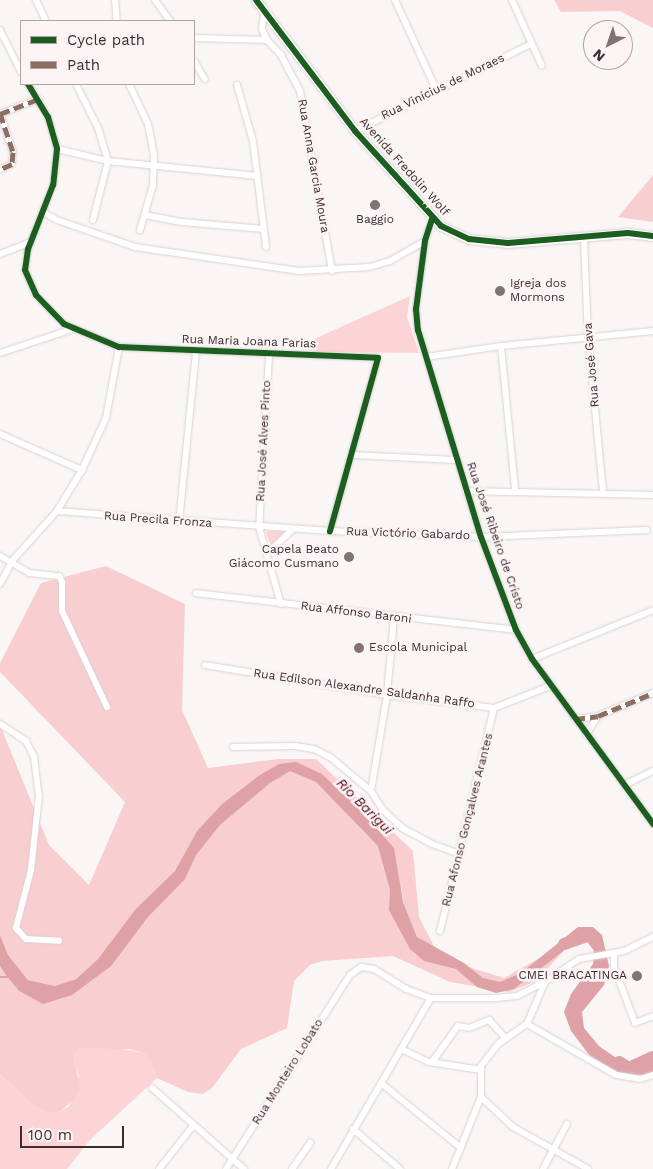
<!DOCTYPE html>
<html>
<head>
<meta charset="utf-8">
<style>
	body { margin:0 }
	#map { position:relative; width:653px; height:1169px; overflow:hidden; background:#faf6f6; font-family:"Work Sans",sans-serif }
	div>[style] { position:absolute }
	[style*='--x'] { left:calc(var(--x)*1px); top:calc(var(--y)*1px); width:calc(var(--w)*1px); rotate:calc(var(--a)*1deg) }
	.green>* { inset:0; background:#fcd4d7 }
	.forest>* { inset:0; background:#f8ced1 }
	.water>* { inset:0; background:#dea1a6 }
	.stream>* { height:2px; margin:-1px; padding:0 1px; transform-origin:1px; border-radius:1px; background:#dea1a6 }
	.river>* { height:12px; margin:-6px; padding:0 6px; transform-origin:6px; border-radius:6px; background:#dea1a6 }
	.roads { filter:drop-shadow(0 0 1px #dad1d1) drop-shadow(0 0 1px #dad1d1) }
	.street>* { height:6px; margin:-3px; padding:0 3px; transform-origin:3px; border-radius:3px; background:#fefefe }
	.secondary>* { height:9px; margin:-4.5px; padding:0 4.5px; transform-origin:4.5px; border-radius:4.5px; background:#fefefe }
	.quiet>* { height:5px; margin-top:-2.5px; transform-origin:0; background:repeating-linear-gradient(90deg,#8d6e63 0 10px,transparent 0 15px) }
	.cycleway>* { height:6px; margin:-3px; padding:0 3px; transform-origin:3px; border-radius:3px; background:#1b5e20 }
	.dots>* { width:14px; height:14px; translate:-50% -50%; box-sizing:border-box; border:2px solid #fcf4f4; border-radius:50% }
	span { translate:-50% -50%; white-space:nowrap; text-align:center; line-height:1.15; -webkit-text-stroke:5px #fcf4f4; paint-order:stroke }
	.street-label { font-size:12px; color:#3d2d2e }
	.poi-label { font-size:12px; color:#3d2d2e }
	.left { translate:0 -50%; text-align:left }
	.right { translate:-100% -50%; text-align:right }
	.water-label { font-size:14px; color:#530418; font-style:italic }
	.legend { position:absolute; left:20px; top:20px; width:175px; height:65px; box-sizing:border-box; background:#fcf4f4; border:1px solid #b0a4a5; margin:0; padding:6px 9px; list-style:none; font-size:15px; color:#3d2d2e }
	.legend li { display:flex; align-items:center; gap:10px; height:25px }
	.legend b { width:25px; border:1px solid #b0a4a5 }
	.north { position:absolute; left:583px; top:20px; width:50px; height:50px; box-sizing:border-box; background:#fcf4f4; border:1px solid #b0a4a5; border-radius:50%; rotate:221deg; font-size:14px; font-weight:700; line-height:20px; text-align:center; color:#3d2d2e }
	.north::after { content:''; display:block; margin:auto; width:18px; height:22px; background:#7f7374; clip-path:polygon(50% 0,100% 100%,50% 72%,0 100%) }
	.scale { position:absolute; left:20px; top:1126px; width:104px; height:22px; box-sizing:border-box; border:2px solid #3d2d2e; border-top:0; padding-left:6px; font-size:15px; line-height:18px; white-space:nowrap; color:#3d2d2e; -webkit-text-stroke:4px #fcf4f4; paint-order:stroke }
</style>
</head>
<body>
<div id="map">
	<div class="green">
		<i style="clip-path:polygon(410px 296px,407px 317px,419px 353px,312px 352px,314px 339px)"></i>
		<i style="clip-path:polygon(268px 531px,287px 531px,272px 548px,266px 533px)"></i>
		<i style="clip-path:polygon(84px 1044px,104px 1045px,143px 1053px,151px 1061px,157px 1078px,90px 1140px,67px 1169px,0 1169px,0 1074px,18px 1091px,52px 1113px,61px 1111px,69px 1106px,79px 1077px,74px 1058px,76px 1048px)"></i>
	</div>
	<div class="forest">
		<i style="clip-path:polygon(554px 0,653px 0,653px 28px,620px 11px,561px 12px)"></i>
		<i style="clip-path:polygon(653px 175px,653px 222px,618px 217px)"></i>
		<i style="clip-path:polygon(evenodd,106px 566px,185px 604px,182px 710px,208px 768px,278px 759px,316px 759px,413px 851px,419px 917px,436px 950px,417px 937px,403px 902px,401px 883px,403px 936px,462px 965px,504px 978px,545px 955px,574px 930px,588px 927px,594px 931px,571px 943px,536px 981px,509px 992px,450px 982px,393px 956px,322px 961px,310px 965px,294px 981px,287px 1028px,241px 1049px,212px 1088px,203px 1094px,188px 1092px,157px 1078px,151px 1061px,143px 1053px,130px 1049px,78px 1048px,74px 1058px,80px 1086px,75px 1098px,61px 1111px,52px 1113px,33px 1105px,0 1074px,0 966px,19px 991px,40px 1002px,82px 981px,135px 910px,98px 959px,76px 979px,55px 986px,28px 980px,8px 955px,0 935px,0 725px,49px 845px,89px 885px,125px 802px,0 672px,0 663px,41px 583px,106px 566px,279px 764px,273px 781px,215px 820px,183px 857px,197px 831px,222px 804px,279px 764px)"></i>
	</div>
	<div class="water">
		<i style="clip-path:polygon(296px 762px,322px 774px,360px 810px,394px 848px,403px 902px,417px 937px,464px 963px,483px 978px,500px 982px,521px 973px,578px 927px,593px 927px,602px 935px,609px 966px,604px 985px,582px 1012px,584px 1028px,599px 1046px,619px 1060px,634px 1066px,653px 1059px,653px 1073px,636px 1077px,619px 1073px,590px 1056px,571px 1031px,564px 1012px,571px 994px,593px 964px,594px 944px,584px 935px,514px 989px,496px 993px,477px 987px,456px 969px,424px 961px,410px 949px,389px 910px,390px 890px,378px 846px,316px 782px,290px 771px,270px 783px,220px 825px,196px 855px,185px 879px,148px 917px,111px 966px,72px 995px,43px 1004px,19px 991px,6px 975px,0 966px,0 935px,8px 955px,28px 980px,55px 986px,76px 979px,98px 959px,135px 910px,175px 871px,197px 831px,222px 804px,260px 775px,279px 764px)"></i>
	</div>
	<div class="stream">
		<i style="--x:0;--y:977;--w:8;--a:0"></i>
	</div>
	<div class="river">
		<i style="--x:564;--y:944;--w:28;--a:-19"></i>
		<i style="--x:590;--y:935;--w:12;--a:55"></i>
		<i style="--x:619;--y:1062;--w:12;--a:31"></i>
		<i style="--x:629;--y:1068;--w:26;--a:-25"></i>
	</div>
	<div class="roads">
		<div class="street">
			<i style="--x:36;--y:0;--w:23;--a:65"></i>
			<i style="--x:115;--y:0;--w:21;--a:85"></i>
			<i style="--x:155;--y:0;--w:26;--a:54"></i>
			<i style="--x:395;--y:0;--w:98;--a:65.3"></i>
			<i style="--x:512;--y:0;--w:72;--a:65.6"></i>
			<i style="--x:264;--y:13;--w:16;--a:97"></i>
			<i style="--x:262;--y:29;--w:12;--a:66"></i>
			<i style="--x:267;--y:40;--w:21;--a:47"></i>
			<i style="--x:281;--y:55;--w:41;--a:62.2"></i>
			<i style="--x:300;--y:91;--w:183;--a:79.9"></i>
			<i style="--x:0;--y:30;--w:47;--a:63.4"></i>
			<i style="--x:194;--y:38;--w:73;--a:1.6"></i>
			<i style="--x:194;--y:61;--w:21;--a:59"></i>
			<i style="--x:28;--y:84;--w:39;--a:59"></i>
			<i style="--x:48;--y:117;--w:33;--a:74"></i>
			<i style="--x:57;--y:149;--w:36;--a:96"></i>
			<i style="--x:53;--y:185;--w:69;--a:111.3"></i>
			<i style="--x:28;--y:249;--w:21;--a:98"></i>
			<i style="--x:25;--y:270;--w:27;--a:66"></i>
			<i style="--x:36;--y:295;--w:40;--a:46"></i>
			<i style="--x:64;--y:324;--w:60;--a:22.7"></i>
			<i style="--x:119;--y:347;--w:259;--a:2.4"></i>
			<i style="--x:378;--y:358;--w:180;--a:105.5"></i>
			<i style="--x:76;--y:84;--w:49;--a:63.4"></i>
			<i style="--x:98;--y:128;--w:34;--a:73"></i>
			<i style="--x:108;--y:161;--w:61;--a:104.3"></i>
			<i style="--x:129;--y:84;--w:44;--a:64.6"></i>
			<i style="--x:148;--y:124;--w:32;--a:79"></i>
			<i style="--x:154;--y:155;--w:30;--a:92"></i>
			<i style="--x:153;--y:185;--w:47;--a:106.1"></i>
			<i style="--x:237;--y:85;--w:58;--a:74.1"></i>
			<i style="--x:253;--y:141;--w:107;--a:83"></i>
			<i style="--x:0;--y:113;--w:41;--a:71.6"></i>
			<i style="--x:13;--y:152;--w:12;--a:95"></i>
			<i style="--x:12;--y:164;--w:13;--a:157"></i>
			<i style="--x:0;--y:114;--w:41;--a:-21.5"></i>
			<i style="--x:355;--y:131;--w:196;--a:-26.3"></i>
			<i style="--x:57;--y:149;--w:52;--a:13.2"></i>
			<i style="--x:108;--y:161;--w:150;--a:5.7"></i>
			<i style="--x:43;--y:212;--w:16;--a:30"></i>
			<i style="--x:57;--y:220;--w:83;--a:19.1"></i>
			<i style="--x:135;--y:247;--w:166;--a:8.3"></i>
			<i style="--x:299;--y:271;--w:71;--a:-3.2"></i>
			<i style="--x:370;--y:267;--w:21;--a:-17"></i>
			<i style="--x:390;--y:261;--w:40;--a:-29.7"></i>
			<i style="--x:145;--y:215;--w:38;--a:11"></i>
			<i style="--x:182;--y:222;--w:82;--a:4.9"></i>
			<i style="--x:432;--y:219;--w:23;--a:108"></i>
			<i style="--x:425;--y:241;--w:69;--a:97.5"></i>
			<i style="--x:416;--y:309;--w:21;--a:85"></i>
			<i style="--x:418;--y:330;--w:216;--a:73.1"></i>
			<i style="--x:481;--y:537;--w:99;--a:69.4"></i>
			<i style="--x:516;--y:630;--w:33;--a:61"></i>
			<i style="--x:532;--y:659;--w:205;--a:53.7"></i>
			<i style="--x:584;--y:238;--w:98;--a:87.7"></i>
			<i style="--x:588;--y:336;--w:158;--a:84.5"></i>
			<i style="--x:0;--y:254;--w:33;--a:-21"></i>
			<i style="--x:501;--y:346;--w:145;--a:84.4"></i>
			<i style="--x:0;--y:353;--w:77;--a:-18.2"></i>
			<i style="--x:269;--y:356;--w:171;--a:93.3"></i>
			<i style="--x:259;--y:527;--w:80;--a:74.1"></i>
			<i style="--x:426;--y:357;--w:76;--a:-8.3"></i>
			<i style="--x:501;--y:346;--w:153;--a:-5.6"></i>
			<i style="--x:0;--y:434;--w:90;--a:23.7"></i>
			<i style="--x:351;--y:455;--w:106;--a:2.7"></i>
			<i style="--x:466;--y:491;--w:187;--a:1.2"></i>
			<i style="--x:57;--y:511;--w:274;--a:4.2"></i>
			<i style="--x:330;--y:531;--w:151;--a:2.3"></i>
			<i style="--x:481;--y:537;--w:166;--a:-2.4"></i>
			<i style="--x:179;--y:522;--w:171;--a:-84.3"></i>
			<i style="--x:267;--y:554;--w:36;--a:-44"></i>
			<i style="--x:0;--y:556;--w:34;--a:30"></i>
			<i style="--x:29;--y:573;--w:30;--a:6"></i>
			<i style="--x:59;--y:576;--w:7;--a:63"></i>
			<i style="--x:62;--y:582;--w:29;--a:90"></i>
			<i style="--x:62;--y:611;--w:106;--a:64.9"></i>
			<i style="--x:0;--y:584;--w:26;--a:-62"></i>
			<i style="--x:12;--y:561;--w:67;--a:-48"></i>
			<i style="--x:57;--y:511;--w:48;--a:-58.6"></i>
			<i style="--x:82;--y:470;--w:57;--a:-65.2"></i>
			<i style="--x:106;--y:418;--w:72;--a:-79.6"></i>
			<i style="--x:196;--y:593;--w:322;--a:6.6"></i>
			<i style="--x:532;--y:659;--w:131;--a:-22"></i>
			<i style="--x:205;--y:665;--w:184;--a:9.4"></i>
			<i style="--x:387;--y:695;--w:108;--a:6.9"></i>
			<i style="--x:494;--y:708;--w:60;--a:-21.4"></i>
			<i style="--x:575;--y:719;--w:23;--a:-7"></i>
			<i style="--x:598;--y:716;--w:60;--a:-22.7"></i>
			<i style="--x:0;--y:724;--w:31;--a:33"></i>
			<i style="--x:26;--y:741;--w:18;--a:63"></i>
			<i style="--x:34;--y:757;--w:38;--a:83"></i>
			<i style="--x:39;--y:795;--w:75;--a:96.1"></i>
			<i style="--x:31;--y:870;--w:60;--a:104.5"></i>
			<i style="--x:16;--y:928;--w:15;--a:48"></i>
			<i style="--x:26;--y:939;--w:33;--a:3"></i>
			<i style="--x:586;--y:735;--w:22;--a:-58"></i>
			<i style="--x:233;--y:747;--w:62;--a:-0.9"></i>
			<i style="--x:295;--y:746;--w:19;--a:9"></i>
			<i style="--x:314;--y:749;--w:18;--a:27"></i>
			<i style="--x:330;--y:757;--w:53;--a:39.7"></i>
			<i style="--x:371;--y:791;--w:22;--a:58"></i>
			<i style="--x:383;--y:810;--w:26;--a:43"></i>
			<i style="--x:402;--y:828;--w:34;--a:28"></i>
			<i style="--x:432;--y:844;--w:30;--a:20"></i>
			<i style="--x:624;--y:785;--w:32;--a:-26"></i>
			<i style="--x:371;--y:791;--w:97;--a:-80.5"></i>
			<i style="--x:387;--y:695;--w:78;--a:-84.9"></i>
			<i style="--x:440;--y:931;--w:229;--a:-76.4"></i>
			<i style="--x:614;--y:954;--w:13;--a:90"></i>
			<i style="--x:614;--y:967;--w:60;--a:69.4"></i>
			<i style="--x:635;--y:1023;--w:19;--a:-21"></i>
			<i style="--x:545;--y:982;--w:46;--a:113.2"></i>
			<i style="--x:527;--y:1024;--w:103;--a:29.8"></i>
			<i style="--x:616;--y:1075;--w:24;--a:9"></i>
			<i style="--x:640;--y:1079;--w:14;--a:-17"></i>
			<i style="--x:401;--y:1049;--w:31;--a:25"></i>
			<i style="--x:429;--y:1062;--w:53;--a:8.7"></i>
			<i style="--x:432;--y:1062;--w:44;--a:-54.2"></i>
			<i style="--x:458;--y:1026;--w:11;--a:10"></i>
			<i style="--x:469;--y:1028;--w:22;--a:-22"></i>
			<i style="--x:489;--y:1020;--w:25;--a:48"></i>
			<i style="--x:381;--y:1083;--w:103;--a:39.1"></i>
			<i style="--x:152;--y:1088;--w:123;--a:41.4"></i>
			<i style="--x:481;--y:1097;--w:44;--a:43.2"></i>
			<i style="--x:513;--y:1127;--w:86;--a:29.2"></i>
			<i style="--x:353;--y:1129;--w:62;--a:40.4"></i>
			<i style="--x:159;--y:1169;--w:55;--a:-51.7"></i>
			<i style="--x:226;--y:1169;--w:230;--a:-57.4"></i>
			<i style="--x:350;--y:975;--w:14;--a:-36"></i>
			<i style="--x:361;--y:967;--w:13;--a:9"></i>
			<i style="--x:374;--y:969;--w:38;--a:32"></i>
			<i style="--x:406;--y:989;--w:27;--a:20"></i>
			<i style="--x:431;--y:998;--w:64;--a:0"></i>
			<i style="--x:495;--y:998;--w:22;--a:-5"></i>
			<i style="--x:517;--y:996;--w:31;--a:-27"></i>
			<i style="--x:545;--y:982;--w:41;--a:-34.1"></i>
			<i style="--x:579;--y:959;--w:46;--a:-10.1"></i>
			<i style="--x:624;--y:951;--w:32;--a:-26"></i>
			<i style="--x:292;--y:1169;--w:32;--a:-55"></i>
			<i style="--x:331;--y:1169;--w:198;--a:-59.7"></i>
			<i style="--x:452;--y:1169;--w:78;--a:-68.1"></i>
			<i style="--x:481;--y:1097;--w:31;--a:-90"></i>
			<i style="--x:481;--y:1066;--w:28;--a:-52"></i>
			<i style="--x:498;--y:1044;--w:35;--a:-35"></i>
			<i style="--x:543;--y:1169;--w:51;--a:-61.9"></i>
		</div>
		<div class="secondary">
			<i style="--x:256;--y:0;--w:164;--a:52.9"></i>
			<i style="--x:355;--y:131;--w:128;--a:47.8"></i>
			<i style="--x:441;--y:226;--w:31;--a:25"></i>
			<i style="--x:469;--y:239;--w:39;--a:6"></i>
			<i style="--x:508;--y:243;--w:120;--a:-4.8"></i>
			<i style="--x:628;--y:233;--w:25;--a:7"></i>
		</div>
	</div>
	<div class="quiet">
		<i style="--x:0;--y:113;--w:41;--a:71.6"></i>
		<i style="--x:13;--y:152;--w:12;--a:95"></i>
		<i style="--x:12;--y:164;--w:13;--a:157"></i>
		<i style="--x:0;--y:114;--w:41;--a:-21.5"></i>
		<i style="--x:575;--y:719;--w:23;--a:-7"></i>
		<i style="--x:598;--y:716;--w:60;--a:-22.7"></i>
	</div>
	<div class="cycleway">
		<i style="--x:256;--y:0;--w:164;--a:52.9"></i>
		<i style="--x:355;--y:131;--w:128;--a:47.8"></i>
		<i style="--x:441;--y:226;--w:31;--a:25"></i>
		<i style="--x:469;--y:239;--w:39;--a:6"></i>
		<i style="--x:508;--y:243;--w:120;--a:-4.8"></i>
		<i style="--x:628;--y:233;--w:25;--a:7"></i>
		<i style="--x:28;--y:84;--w:39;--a:59"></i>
		<i style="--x:48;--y:117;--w:33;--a:74"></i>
		<i style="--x:57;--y:149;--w:36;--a:96"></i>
		<i style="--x:53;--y:185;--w:69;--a:111.3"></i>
		<i style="--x:28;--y:249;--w:21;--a:98"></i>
		<i style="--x:25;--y:270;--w:27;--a:66"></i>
		<i style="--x:36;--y:295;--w:40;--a:46"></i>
		<i style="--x:64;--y:324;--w:60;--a:22.7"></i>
		<i style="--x:119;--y:347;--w:259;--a:2.4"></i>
		<i style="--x:378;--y:358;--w:180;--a:105.5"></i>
		<i style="--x:432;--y:219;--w:23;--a:108"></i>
		<i style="--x:425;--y:241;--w:69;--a:97.5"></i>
		<i style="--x:416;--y:309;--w:21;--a:85"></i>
		<i style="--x:418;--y:330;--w:216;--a:73.1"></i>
		<i style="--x:481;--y:537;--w:99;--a:69.4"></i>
		<i style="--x:516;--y:630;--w:33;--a:61"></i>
		<i style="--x:532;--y:659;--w:205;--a:53.7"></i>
	</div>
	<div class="dots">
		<i style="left:375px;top:205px;background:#7f7374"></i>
		<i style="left:500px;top:291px;background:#7f7374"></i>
		<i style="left:349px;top:557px;background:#7f7374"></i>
		<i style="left:359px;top:648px;background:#7f7374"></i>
		<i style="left:637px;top:976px;background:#7f7374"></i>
	</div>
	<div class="street-label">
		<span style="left:443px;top:87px;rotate:-26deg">Rua Vinícius de Moraes</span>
		<span style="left:313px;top:166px;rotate:80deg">Rua Anna Garcia Moura</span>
		<span style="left:404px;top:167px;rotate:48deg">Avenida Fredolin Wolf</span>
		<span style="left:249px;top:342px;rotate:2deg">Rua Maria Joana Farias</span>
		<span style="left:592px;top:365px;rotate:-95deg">Rua José Gava</span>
		<span style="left:264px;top:441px;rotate:-87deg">Rua José Alves Pinto</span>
		<span style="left:158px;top:520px;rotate:4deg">Rua Precila Fronza</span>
		<span style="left:408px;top:534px;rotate:2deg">Rua Victório Gabardo</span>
		<span style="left:495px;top:536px;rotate:71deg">Rua José Ribeiro de Cristo</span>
		<span style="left:356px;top:613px;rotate:7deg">Rua Affonso Baroni</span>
		<span style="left:364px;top:689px;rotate:8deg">Rua Edilson Alexandre Saldanha Raffo</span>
		<span style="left:468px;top:820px;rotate:-76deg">Rua Afonso Gonçalves Arantes</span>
		<span style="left:288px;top:1072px;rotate:-58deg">Rua Monteiro Lobato</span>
	</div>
	<div class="poi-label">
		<span style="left:375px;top:220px">Baggio</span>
		<span class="left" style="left:510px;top:291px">Igreja dos<br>Mormons</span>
		<span class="right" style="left:339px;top:557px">Capela Beato<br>Giácomo Cusmano</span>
		<span class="left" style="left:369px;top:648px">Escola Municipal</span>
		<span class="right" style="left:627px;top:976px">CMEI BRACATINGA</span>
	</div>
	<div class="water-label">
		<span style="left:365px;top:806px;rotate:45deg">Rio Barigui</span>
	</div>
	<ul class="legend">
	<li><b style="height:6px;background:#1b5e20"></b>Cycle path</li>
	<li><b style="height:6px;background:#8d6e63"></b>Path</li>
	</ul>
	<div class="north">N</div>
	<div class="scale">100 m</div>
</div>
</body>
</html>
